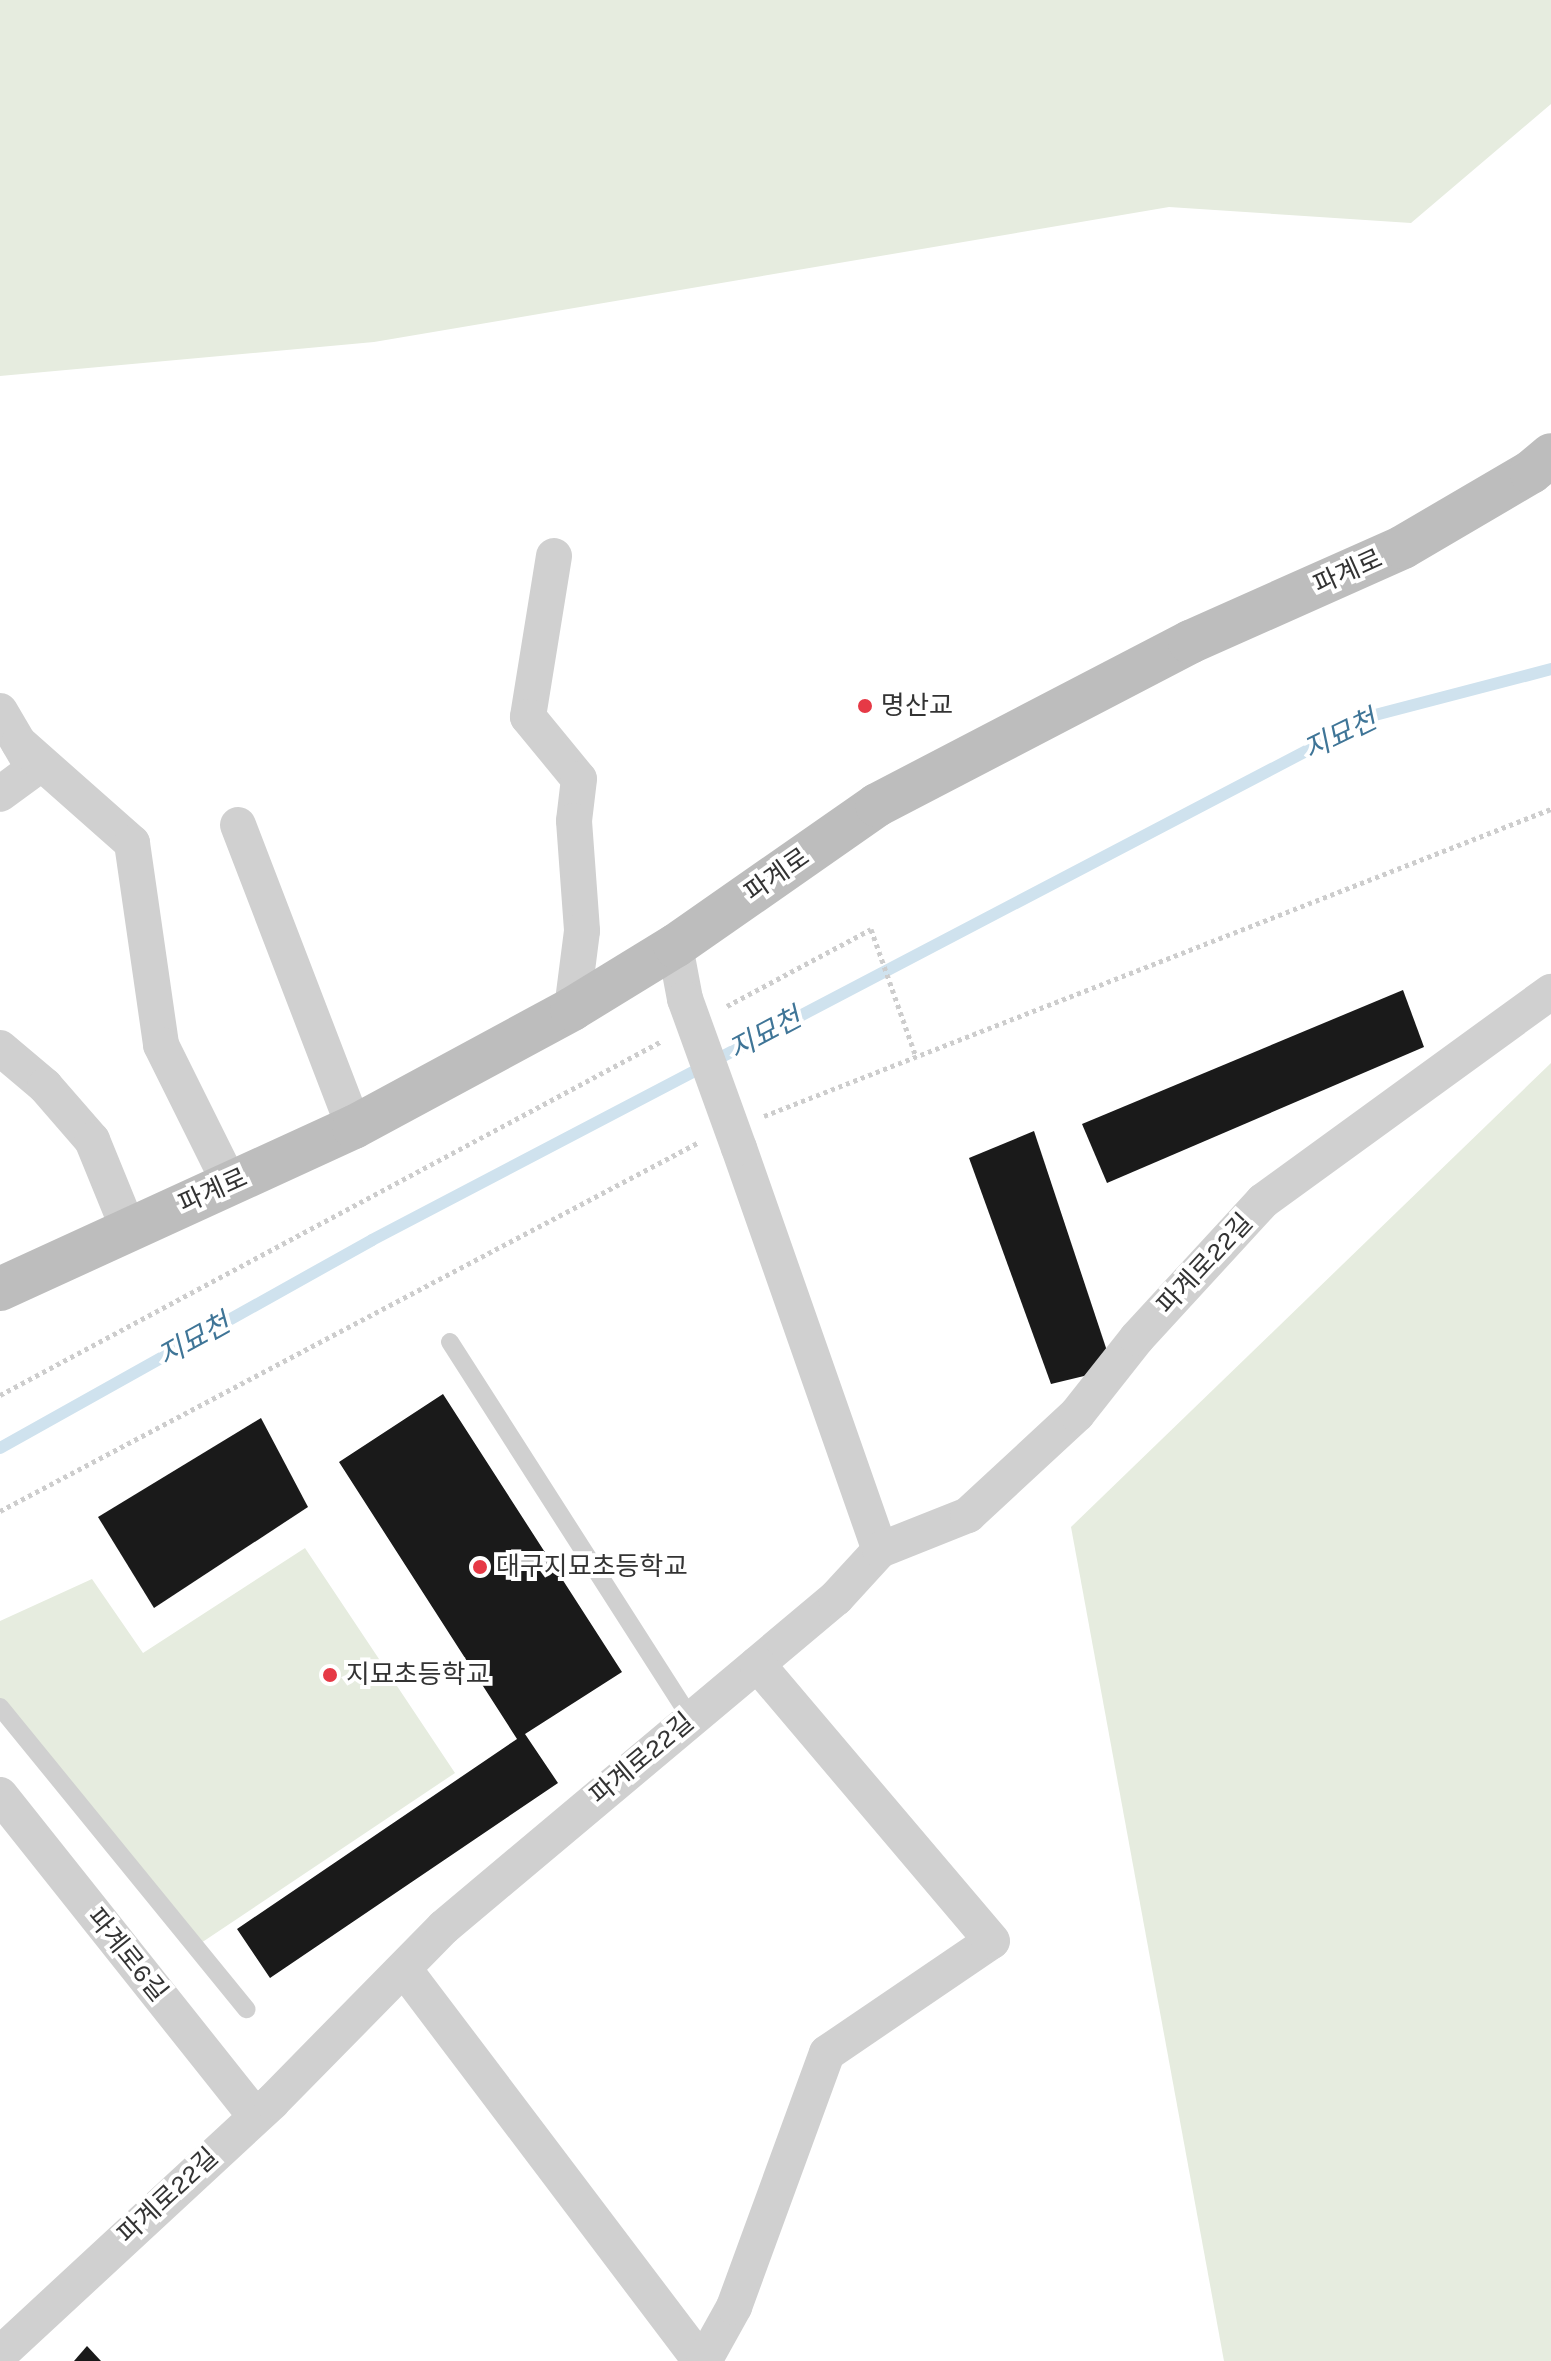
<!DOCTYPE html>
<html>
<head>
<meta charset="utf-8">
<style>
	body { margin:0 }
	#map { position:relative; width:1551px; height:2361px; overflow:hidden; background:#fff; font-family:Karla,"Noto Sans KR",sans-serif }
	div>[style] { position:absolute }
	[style*='--x'] { left:calc(var(--x)*1px); top:calc(var(--y)*1px); width:calc(var(--w)*1px); rotate:calc(var(--a)*1deg) }
	.green>* { inset:0; background:#e6ecdf }
	.stream>* { height:12px; margin:-6px; padding:0 6px; transform-origin:6px; border-radius:6px; background:#cfe2ee }
	.building>* { inset:0; background:#1a1a1a }
	.path>* { height:5px; margin-top:-2.5px; transform-origin:0; background:repeating-linear-gradient(90deg,#cdcdcd 0 4px,transparent 0 8px) }
	.lane>* { height:18px; margin:-9px; padding:0 9px; transform-origin:9px; border-radius:9px; background:#d0d0d0 }
	.street>* { height:36px; margin:-18px; padding:0 18px; transform-origin:18px; border-radius:18px; background:#d0d0d0 }
	.secondary>* { height:44px; margin:-22px; padding:0 22px; transform-origin:22px; border-radius:22px; background:#bdbdbd }
	.street-bridge>* { height:36px; margin:-18px; padding:0 18px; transform-origin:18px; border-radius:18px; background:#d0d0d0 }
	.dots>* { width:22px; height:22px; translate:-50% -50%; box-sizing:border-box; border:4px solid #fff; border-radius:50% }
	span { translate:-50% -50%; white-space:nowrap; text-align:center; line-height:1.15; -webkit-text-stroke:8px #fff; paint-order:stroke }
	.street-label { font-size:26px; color:#333 }
	.poi-label { font-size:26px; color:#333 }
	.left { translate:0 -50%; text-align:left }
	.water-label { font-size:28px; color:#3f7597; font-style:italic }
</style>
</head>
<body>
<div id="map">
	<div class="green">
		<i style="clip-path:polygon(0 0,1551px 0,1551px 104px,1411px 223px,1169px 207px,374px 342px,0 376px)"></i>
		<i style="clip-path:polygon(1551px 1063px,1551px 2361px,1224px 2361px,1071px 1527px)"></i>
		<i style="clip-path:polygon(305px 1548px,455px 1773px,198px 1945px,0 1706px,0 1621px,92px 1579px,143px 1653px)"></i>
	</div>
	<div class="stream">
		<i style="--x:0;--y:1448;--w:426;--a:-29.2"></i>
		<i style="--x:372;--y:1240;--w:1132;--a:-27.63"></i>
		<i style="--x:1375;--y:715;--w:182;--a:-14.6"></i>
	</div>
	<div class="building">
		<i style="clip-path:polygon(1403px 990px,1424px 1047px,1107px 1183px,1082px 1124px)"></i>
		<i style="clip-path:polygon(1034px 1131px,1113px 1369px,1051px 1384px,969px 1158px)"></i>
		<i style="clip-path:polygon(443px 1394px,622px 1672px,525px 1734px,558px 1783px,270px 1978px,237px 1929px,517px 1739px,339px 1462px)"></i>
		<i style="clip-path:polygon(261px 1418px,308px 1507px,154px 1608px,98px 1517px)"></i>
		<i style="clip-path:polygon(87px 2346px,101px 2361px,74px 2361px)"></i>
	</div>
	<div class="path">
		<i style="--x:727;--y:1006;--w:163;--a:-28.1"></i>
		<i style="--x:871;--y:929;--w:136;--a:70.6"></i>
		<i style="--x:764;--y:1116;--w:845;--a:-21.31"></i>
		<i style="--x:0;--y:1395;--w:751;--a:-28.14"></i>
		<i style="--x:0;--y:1511;--w:790;--a:-27.83"></i>
	</div>
	<div class="lane">
		<i style="--x:450;--y:1342;--w:446;--a:57.4"></i>
		<i style="--x:0;--y:1707;--w:390;--a:50.8"></i>
	</div>
	<div class="street">
		<i style="--x:554;--y:556;--w:163;--a:99.2"></i>
		<i style="--x:528;--y:717;--w:80;--a:50.6"></i>
		<i style="--x:579;--y:779;--w:42;--a:96.8"></i>
		<i style="--x:574;--y:821;--w:110;--a:85.8"></i>
		<i style="--x:582;--y:931;--w:79;--a:97.3"></i>
		<i style="--x:0;--y:711;--w:67;--a:59.6"></i>
		<i style="--x:34;--y:769;--w:42;--a:143.7"></i>
		<i style="--x:19;--y:743;--w:151;--a:41.5"></i>
		<i style="--x:132;--y:843;--w:204;--a:81.8"></i>
		<i style="--x:161;--y:1045;--w:155;--a:63.6"></i>
		<i style="--x:238;--y:825;--w:324;--a:69"></i>
		<i style="--x:675;--y:946;--w:54;--a:79.3"></i>
		<i style="--x:0;--y:1048;--w:59;--a:40.2"></i>
		<i style="--x:45;--y:1086;--w:72;--a:49"></i>
		<i style="--x:92;--y:1140;--w:95;--a:67.8"></i>
		<i style="--x:739;--y:1148;--w:426;--a:70.7"></i>
		<i style="--x:0;--y:1795;--w:408;--a:51.5"></i>
		<i style="--x:404;--y:1969;--w:492;--a:52.9"></i>
		<i style="--x:0;--y:2354;--w:371;--a:-42.8"></i>
		<i style="--x:272;--y:2102;--w:245;--a:-45.5"></i>
		<i style="--x:444;--y:1927;--w:512;--a:-40.01"></i>
		<i style="--x:836;--y:1598;--w:65;--a:-47.5"></i>
		<i style="--x:880;--y:1550;--w:95;--a:-21.7"></i>
		<i style="--x:968;--y:1515;--w:149;--a:-42.8"></i>
		<i style="--x:1077;--y:1414;--w:97;--a:-51.7"></i>
		<i style="--x:1137;--y:1338;--w:186;--a:-47.4"></i>
		<i style="--x:1263;--y:1201;--w:356;--a:-36"></i>
		<i style="--x:704;--y:2361;--w:62;--a:-60.9"></i>
		<i style="--x:734;--y:2307;--w:270;--a:-69.9"></i>
		<i style="--x:827;--y:2053;--w:199;--a:-34.2"></i>
		<i style="--x:992;--y:1941;--w:363;--a:-130.3"></i>
	</div>
	<div class="secondary">
		<i style="--x:0;--y:1289;--w:389;--a:-24.6"></i>
		<i style="--x:354;--y:1127;--w:248;--a:-28.4"></i>
		<i style="--x:572;--y:1009;--w:121;--a:-31.5"></i>
		<i style="--x:675;--y:946;--w:246;--a:-34.9"></i>
		<i style="--x:877;--y:805;--w:353;--a:-27.5"></i>
		<i style="--x:1190;--y:642;--w:233;--a:-24"></i>
		<i style="--x:1403;--y:547;--w:148;--a:-30.4"></i>
		<i style="--x:1531;--y:472;--w:26;--a:-40"></i>
	</div>
	<div class="street-bridge">
		<i style="--x:685;--y:999;--w:158;--a:70.1"></i>
	</div>
	<div class="dots">
		<i style="left:865px;top:706px;background:#e63946"></i>
		<i style="left:480px;top:1567px;background:#e63946"></i>
		<i style="left:330px;top:1675px;background:#e63946"></i>
	</div>
	<div class="street-label">
		<span style="left:1348px;top:572px;rotate:-24deg">파계로</span>
		<span style="left:777px;top:875px;rotate:-35deg">파계로</span>
		<span style="left:213px;top:1191px;rotate:-24deg">파계로</span>
		<span style="left:1205px;top:1264px;rotate:-47deg">파계로22길</span>
		<span style="left:642px;top:1759px;rotate:-40deg">파계로22길</span>
		<span style="left:127px;top:1955px;rotate:51deg">파계로6길</span>
		<span style="left:168px;top:2196px;rotate:-43deg">파계로22길</span>
	</div>
	<div class="poi-label">
		<span class="left" style="left:881px;top:706px">명산교</span>
		<span class="left" style="left:496px;top:1567px">대구지묘초등학교</span>
		<span class="left" style="left:346px;top:1675px">지묘초등학교</span>
	</div>
	<div class="water-label">
		<span style="left:1340px;top:735px;rotate:-26deg">지묘천</span>
		<span style="left:765px;top:1034px;rotate:-28deg">지묘천</span>
		<span style="left:194px;top:1340px;rotate:-29deg">지묘천</span>
	</div>
</div>
</body>
</html>
